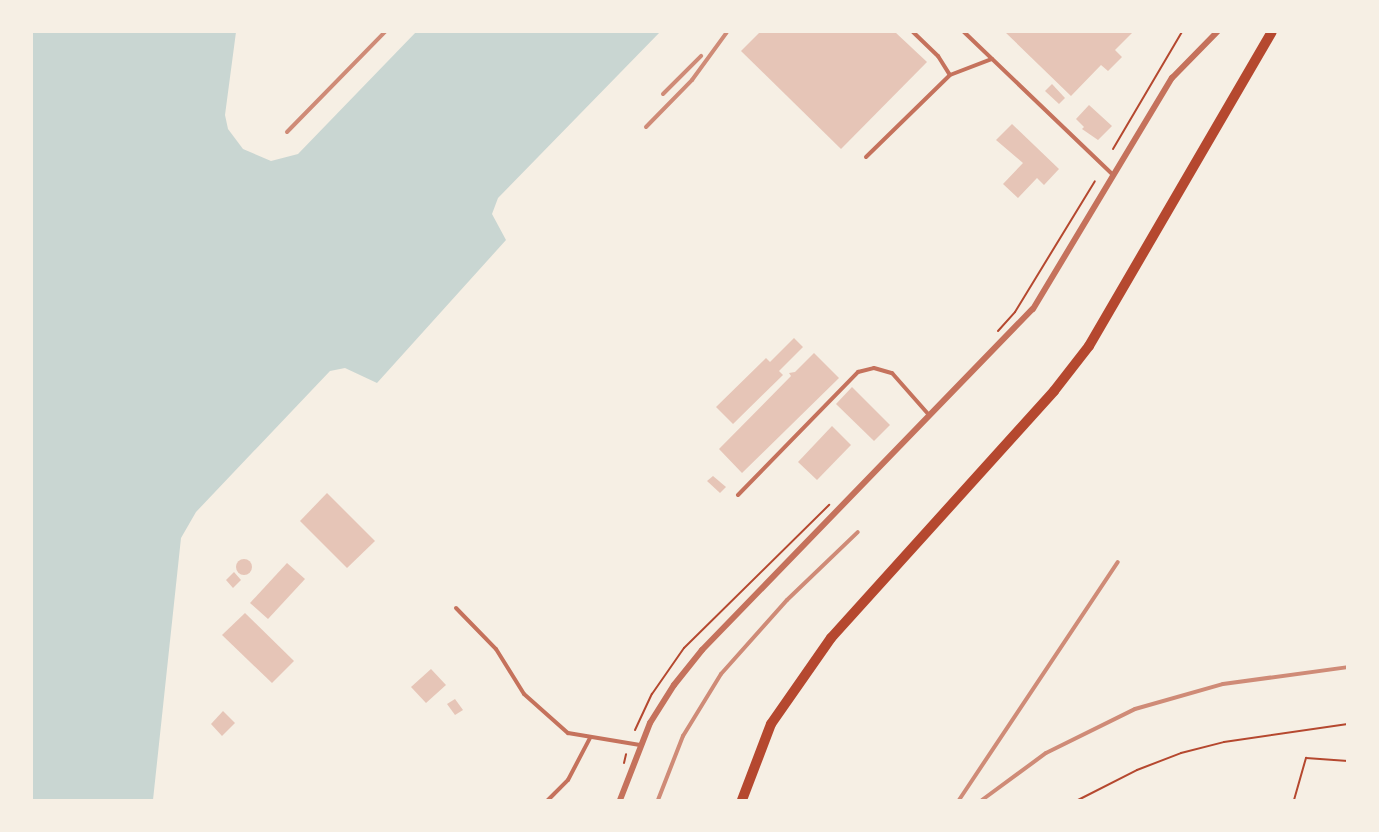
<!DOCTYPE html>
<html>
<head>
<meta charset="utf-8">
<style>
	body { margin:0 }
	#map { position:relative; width:1379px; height:832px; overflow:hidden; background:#f6efe4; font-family:Manrope,sans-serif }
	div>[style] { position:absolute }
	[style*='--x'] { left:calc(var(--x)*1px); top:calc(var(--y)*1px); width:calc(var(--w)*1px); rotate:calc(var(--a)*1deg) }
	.water>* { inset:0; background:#c9d6d2 }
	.building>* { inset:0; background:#e6c5b7 }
	.round { border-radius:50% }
	.path>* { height:2px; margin:-1px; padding:0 1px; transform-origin:1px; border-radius:1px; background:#b5482f }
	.service>* { height:4px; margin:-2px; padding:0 2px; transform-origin:2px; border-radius:2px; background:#c5725c }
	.minor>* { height:6px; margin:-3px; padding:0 3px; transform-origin:3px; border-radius:3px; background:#c5725c }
	.secondary>* { height:10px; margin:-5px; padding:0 5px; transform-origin:5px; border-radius:5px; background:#b5482f }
	.rail>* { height:4px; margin:-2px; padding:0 2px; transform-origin:2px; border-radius:2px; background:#cf8b77 }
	span { translate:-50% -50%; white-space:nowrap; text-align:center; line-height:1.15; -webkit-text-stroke:4.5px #f6efe4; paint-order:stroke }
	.frame { position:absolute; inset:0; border:33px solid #f6efe4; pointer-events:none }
</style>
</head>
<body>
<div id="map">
	<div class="water">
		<i style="clip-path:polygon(32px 32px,236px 32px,225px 115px,228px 129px,243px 149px,271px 161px,298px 154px,416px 32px,660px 32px,498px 198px,492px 214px,506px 240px,377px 383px,345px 368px,330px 371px,196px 512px,181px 538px,153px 800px,32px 800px)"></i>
	</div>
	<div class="building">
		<i style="clip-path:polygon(760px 32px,895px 32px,927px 62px,841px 149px,741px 51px)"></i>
		<i style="clip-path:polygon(1005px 32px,1133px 32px,1115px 50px,1122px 57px,1108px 71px,1101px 65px,1071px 96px)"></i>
		<i style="clip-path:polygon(1052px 84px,1065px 98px,1059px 104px,1045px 91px)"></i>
		<i style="clip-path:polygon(1089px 105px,1112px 126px,1098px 140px,1082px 129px,1084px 127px,1076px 119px)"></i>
		<i style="clip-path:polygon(1012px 124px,1059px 169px,1044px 185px,1037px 178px,1018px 198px,1003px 184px,1023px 163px,996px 140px)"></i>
		<i style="clip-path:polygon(794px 338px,803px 347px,779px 371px,783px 375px,733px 424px,716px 407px,766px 358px,770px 362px)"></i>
		<i style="clip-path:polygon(814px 353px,839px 378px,742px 473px,719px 449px,791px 376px,789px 373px,795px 372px)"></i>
		<i style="clip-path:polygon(852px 387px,890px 425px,874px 441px,836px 404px)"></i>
		<i style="clip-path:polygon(832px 426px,851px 445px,817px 480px,798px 462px)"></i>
		<i style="clip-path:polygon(713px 476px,726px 487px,720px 493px,707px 481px)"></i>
		<i style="clip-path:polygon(327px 493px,375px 541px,347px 568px,300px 521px)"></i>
		<i class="round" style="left:236px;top:559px;width:16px;height:16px"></i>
		<i style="clip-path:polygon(287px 563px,305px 579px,268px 619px,250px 603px)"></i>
		<i style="clip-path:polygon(234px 572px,241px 580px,233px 588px,226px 580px)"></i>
		<i style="clip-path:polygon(245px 613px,294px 661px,272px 683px,222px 635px)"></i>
		<i style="clip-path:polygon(431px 669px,446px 685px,426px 703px,411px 687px)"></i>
		<i style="clip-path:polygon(455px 699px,463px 710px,455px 715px,447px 704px)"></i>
		<i style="clip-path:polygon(223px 711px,235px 723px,222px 736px,211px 724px)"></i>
	</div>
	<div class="path">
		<i style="--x:1113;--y:149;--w:136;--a:-59.5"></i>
		<i style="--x:998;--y:331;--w:25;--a:-48"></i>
		<i style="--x:1015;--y:312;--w:153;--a:-58.6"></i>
		<i style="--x:635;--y:730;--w:40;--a:-65"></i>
		<i style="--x:652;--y:694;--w:56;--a:-55.2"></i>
		<i style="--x:684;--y:648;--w:204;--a:-44.6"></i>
		<i style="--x:624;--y:763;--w:9;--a:-77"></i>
		<i style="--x:1078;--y:800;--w:66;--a:-27"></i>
		<i style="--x:1137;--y:770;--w:47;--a:-21.1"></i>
		<i style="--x:1181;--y:753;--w:44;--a:-14.3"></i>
		<i style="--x:1224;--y:742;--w:125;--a:-8.3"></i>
		<i style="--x:1294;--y:800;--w:44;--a:-74.1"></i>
		<i style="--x:1306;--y:758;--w:42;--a:4.1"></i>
	</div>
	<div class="service">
		<i style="--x:913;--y:32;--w:35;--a:44"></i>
		<i style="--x:938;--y:56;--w:22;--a:58"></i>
		<i style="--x:964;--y:32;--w:207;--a:43.8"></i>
		<i style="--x:866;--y:157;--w:117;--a:-44.3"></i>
		<i style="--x:950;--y:75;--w:45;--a:-20.9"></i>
		<i style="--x:738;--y:495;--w:172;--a:-45.7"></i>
		<i style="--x:858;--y:372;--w:16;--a:-14"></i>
		<i style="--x:874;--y:368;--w:19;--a:16"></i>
		<i style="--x:892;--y:373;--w:56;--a:48.6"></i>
		<i style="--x:456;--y:608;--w:57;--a:45.7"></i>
		<i style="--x:496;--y:649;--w:53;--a:58.1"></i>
		<i style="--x:524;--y:694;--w:59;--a:41.6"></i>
		<i style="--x:568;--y:733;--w:73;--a:9.5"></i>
		<i style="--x:548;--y:800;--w:28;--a:-45"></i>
		<i style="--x:568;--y:780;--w:47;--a:-62.4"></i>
	</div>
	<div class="minor">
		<i style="--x:620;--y:800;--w:83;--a:-68.7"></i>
		<i style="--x:650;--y:723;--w:45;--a:-57.7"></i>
		<i style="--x:674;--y:685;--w:45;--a:-51.3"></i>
		<i style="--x:702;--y:650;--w:475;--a:-45.9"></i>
		<i style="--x:1033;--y:309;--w:270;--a:-59"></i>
		<i style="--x:1172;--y:78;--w:64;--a:-45.6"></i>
	</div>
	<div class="secondary">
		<i style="--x:742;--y:800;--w:81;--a:-69.1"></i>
		<i style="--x:771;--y:724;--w:105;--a:-55.1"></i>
		<i style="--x:831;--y:638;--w:333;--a:-47.9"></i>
		<i style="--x:1054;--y:391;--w:57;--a:-52.1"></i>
		<i style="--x:1089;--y:346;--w:363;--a:-59.8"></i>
	</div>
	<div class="rail">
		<i style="--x:663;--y:94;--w:54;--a:-45"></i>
		<i style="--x:646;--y:127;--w:66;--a:-45.6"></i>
		<i style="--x:692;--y:80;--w:59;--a:-53.9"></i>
		<i style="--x:287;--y:132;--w:140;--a:-45.6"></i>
		<i style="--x:658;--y:800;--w:69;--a:-68.7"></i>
		<i style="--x:683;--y:736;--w:73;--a:-58.5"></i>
		<i style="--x:721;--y:674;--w:99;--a:-48.3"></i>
		<i style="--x:787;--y:600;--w:98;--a:-43.8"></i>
		<i style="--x:959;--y:800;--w:286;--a:-56.3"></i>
		<i style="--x:982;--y:800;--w:79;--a:-36.3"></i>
		<i style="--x:1046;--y:753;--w:99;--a:-26.3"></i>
		<i style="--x:1135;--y:709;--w:91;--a:-15.9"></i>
		<i style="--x:1223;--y:684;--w:126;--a:-7.7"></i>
	</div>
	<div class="frame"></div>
</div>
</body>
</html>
